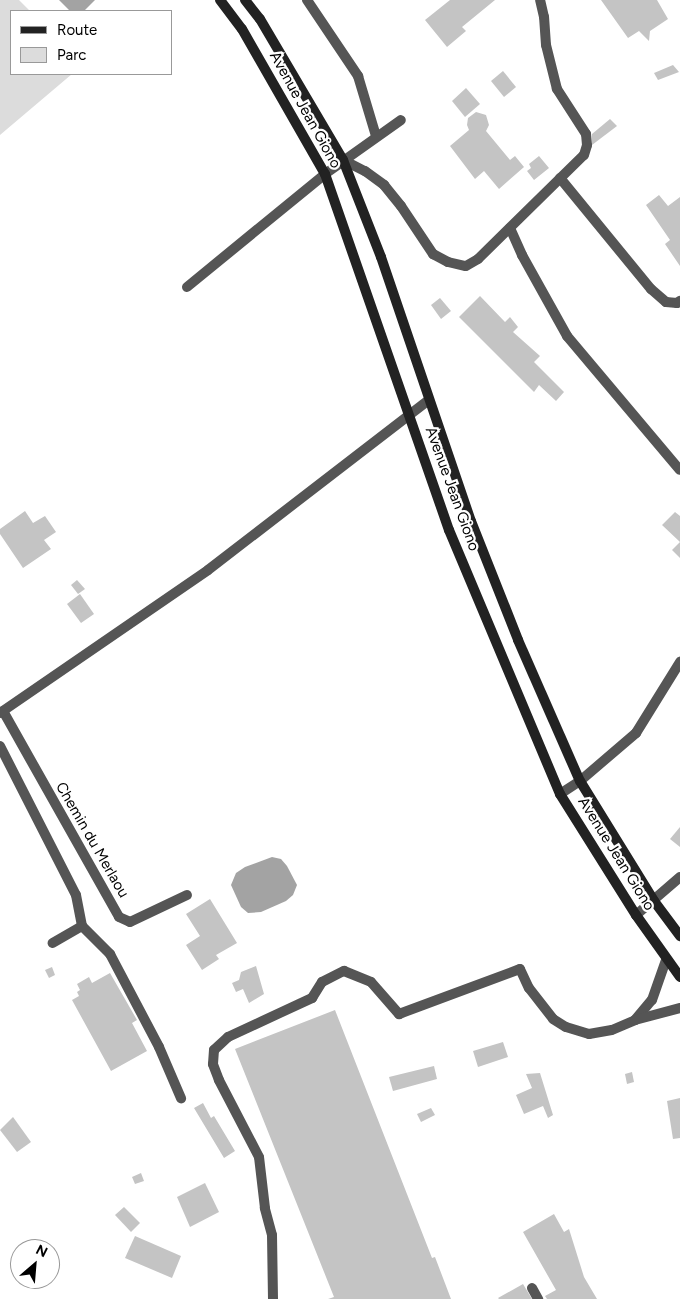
<!DOCTYPE html>
<html>
<head>
<meta charset="utf-8">
<style>
	body { margin:0 }
	#map { position:relative; width:680px; height:1299px; overflow:hidden; background:#fff; font-family:Figtree,sans-serif }
	div>[style] { position:absolute }
	[style*='--x'] { left:calc(var(--x)*1px); top:calc(var(--y)*1px); width:calc(var(--w)*1px); rotate:calc(var(--a)*1deg) }
	.green>* { inset:0; background:#dcdcdc }
	.water>* { inset:0; background:#a3a3a3 }
	.building>* { inset:0; background:#c4c4c4 }
	.lane>* { height:10px; margin:-5px; padding:0 5px; transform-origin:5px; border-radius:5px; background:#555 }
	.street>* { height:10px; margin:-5px; padding:0 5px; transform-origin:5px; border-radius:5px; background:#555 }
	.secondary>* { height:10px; margin:-5px; padding:0 5px; transform-origin:5px; border-radius:5px; background:#222 }
	span { translate:-50% -50%; white-space:nowrap; text-align:center; line-height:1.15; -webkit-text-stroke:4.5px #fff; paint-order:stroke }
	.street-label { font-size:15px; color:#000 }
	.legend { position:absolute; left:10px; top:10px; width:162px; height:65px; box-sizing:border-box; background:#fff; border:1px solid #999; margin:0; padding:6px 9px; list-style:none; font-size:15px; color:#000 }
	.legend li { display:flex; align-items:center; gap:10px; height:25px }
	.legend b { width:25px; border:1px solid #999 }
	.north { position:absolute; left:10px; top:1239px; width:50px; height:50px; box-sizing:border-box; background:#fff; border:1px solid #999; border-radius:50%; rotate:27deg; font-size:14px; font-weight:700; line-height:20px; text-align:center; color:#000 }
	.north::after { content:''; display:block; margin:auto; width:18px; height:22px; background:#000; clip-path:polygon(50% 0,100% 100%,50% 72%,0 100%) }
</style>
</head>
<body>
<div id="map">
	<div class="green">
		<i style="clip-path:polygon(0 0,19px 0,30px 11px,11px 11px,11px 74px,72px 74px,0 135px)"></i>
	</div>
	<div class="water">
		<i style="clip-path:polygon(59px 0,95px 0,84px 11px,70px 11px)"></i>
		<i style="clip-path:polygon(272px 857px,281px 859px,287px 866px,297px 885px,293px 895px,286px 901px,261px 912px,248px 913px,241px 907px,231px 885px,236px 873px,245px 867px)"></i>
	</div>
	<div class="building">
		<i style="clip-path:polygon(450px 0,495px 0,462px 27px,466px 31px,447px 47px,425px 20px)"></i>
		<i style="clip-path:polygon(601px 0,657px 0,668px 19px,650px 31px,649px 41px,639px 31px,628px 38px)"></i>
		<i style="clip-path:polygon(673px 65px,679px 72px,658px 80px,654px 73px)"></i>
		<i style="clip-path:polygon(503px 71px,516px 87px,504px 97px,491px 81px)"></i>
		<i style="clip-path:polygon(466px 88px,480px 104px,465px 117px,452px 101px)"></i>
		<i style="clip-path:polygon(476px 112px,486px 115px,489px 125px,486px 131px,510px 160px,515px 156px,524px 167px,499px 189px,484px 171px,475px 179px,450px 146px,469px 130px,467px 125px,468px 118px)"></i>
		<i style="clip-path:polygon(610px 119px,617px 126px,592px 145px,592px 134px)"></i>
		<i style="clip-path:polygon(539px 156px,549px 168px,534px 180px,527px 171px,531px 168px,529px 164px)"></i>
		<i style="clip-path:polygon(659px 195px,668px 206px,680px 197px,680px 266px,665px 244px,670px 240px,646px 205px)"></i>
		<i style="clip-path:polygon(480px 296px,505px 322px,510px 317px,518px 327px,513px 332px,540px 356px,534px 362px,564px 392px,556px 401px,539px 385px,534px 392px,459px 317px)"></i>
		<i style="clip-path:polygon(440px 298px,451px 311px,441px 319px,431px 305px)"></i>
		<i style="clip-path:polygon(25px 511px,33px 523px,45px 516px,56px 532px,44px 540px,51px 549px,23px 568px,0 534px,0 529px)"></i>
		<i style="clip-path:polygon(675px 512px,680px 516px,680px 558px,672px 550px,680px 542px,662px 525px)"></i>
		<i style="clip-path:polygon(77px 580px,85px 589px,78px 594px,71px 585px)"></i>
		<i style="clip-path:polygon(80px 594px,94px 614px,81px 623px,67px 604px)"></i>
		<i style="clip-path:polygon(680px 827px,680px 847px,670px 839px)"></i>
		<i style="clip-path:polygon(210px 899px,237px 943px,216px 955px,219px 959px,202px 970px,186px 945px,200px 936px,186px 914px)"></i>
		<i style="clip-path:polygon(256px 966px,264px 994px,249px 1003px,243px 989px,236px 992px,232px 983px,239px 980px,241px 972px)"></i>
		<i style="clip-path:polygon(52px 967px,55px 975px,49px 978px,45px 970px)"></i>
		<i style="clip-path:polygon(110px 973px,137px 1020px,132px 1023px,147px 1051px,111px 1071px,72px 1000px,79px 996px,77px 992px,80px 990px,77px 984px,89px 977px,92px 983px)"></i>
		<i style="clip-path:polygon(335px 1010px,432px 1258px,435px 1257px,451px 1299px,328px 1299px,334px 1297px,235px 1049px)"></i>
		<i style="clip-path:polygon(503px 1042px,508px 1057px,478px 1067px,473px 1051px)"></i>
		<i style="clip-path:polygon(434px 1066px,437px 1079px,393px 1091px,389px 1077px)"></i>
		<i style="clip-path:polygon(632px 1072px,634px 1082px,627px 1084px,625px 1074px)"></i>
		<i style="clip-path:polygon(540px 1073px,553px 1115px,548px 1118px,543px 1106px,524px 1114px,516px 1095px,532px 1088px,526px 1074px)"></i>
		<i style="clip-path:polygon(680px 1098px,680px 1138px,673px 1139px,667px 1101px)"></i>
		<i style="clip-path:polygon(203px 1103px,211px 1118px,214px 1116px,235px 1151px,224px 1158px,194px 1108px)"></i>
		<i style="clip-path:polygon(431px 1108px,435px 1115px,421px 1122px,417px 1114px)"></i>
		<i style="clip-path:polygon(13px 1117px,31px 1142px,17px 1152px,0 1130px)"></i>
		<i style="clip-path:polygon(141px 1173px,144px 1181px,135px 1184px,132px 1177px)"></i>
		<i style="clip-path:polygon(205px 1183px,219px 1212px,190px 1227px,177px 1197px)"></i>
		<i style="clip-path:polygon(124px 1207px,140px 1223px,131px 1232px,115px 1215px)"></i>
		<i style="clip-path:polygon(554px 1214px,564px 1232px,569px 1229px,584px 1277px,597px 1299px,547px 1299px,545px 1296px,556px 1290px,523px 1232px)"></i>
		<i style="clip-path:polygon(135px 1236px,181px 1256px,172px 1278px,125px 1258px)"></i>
		<i style="clip-path:polygon(523px 1284px,532px 1299px,499px 1299px,498px 1298px)"></i>
	</div>
	<div class="lane">
		<i style="--x:307;--y:0;--w:92;--a:56.1"></i>
		<i style="--x:358;--y:76;--w:63;--a:73.3"></i>
		<i style="--x:560;--y:178;--w:144;--a:50.7"></i>
		<i style="--x:651;--y:289;--w:20;--a:41"></i>
		<i style="--x:666;--y:302;--w:11;--a:5"></i>
		<i style="--x:677;--y:303;--w:4;--a:-34"></i>
		<i style="--x:510;--y:228;--w:30;--a:66"></i>
		<i style="--x:522;--y:255;--w:93;--a:60.9"></i>
		<i style="--x:567;--y:336;--w:175;--a:49.9"></i>
		<i style="--x:187;--y:287;--w:178;--a:-39.3"></i>
		<i style="--x:325;--y:174;--w:93;--a:-35.4"></i>
		<i style="--x:3;--y:711;--w:236;--a:60.6"></i>
		<i style="--x:119;--y:917;--w:12;--a:24"></i>
		<i style="--x:130;--y:922;--w:63;--a:-25.3"></i>
		<i style="--x:0;--y:713;--w:252;--a:-34.5"></i>
		<i style="--x:208;--y:570;--w:279;--a:-37.6"></i>
		<i style="--x:0;--y:746;--w:167;--a:63"></i>
		<i style="--x:76;--y:895;--w:32;--a:79"></i>
		<i style="--x:82;--y:926;--w:34;--a:150"></i>
		<i style="--x:560;--y:794;--w:24;--a:-33"></i>
		<i style="--x:580;--y:781;--w:74;--a:-40.6"></i>
		<i style="--x:636;--y:733;--w:84;--a:-58.2"></i>
		<i style="--x:636;--y:915;--w:58;--a:-40.8"></i>
		<i style="--x:82;--y:926;--w:40;--a:45"></i>
		<i style="--x:110;--y:954;--w:105;--a:62.2"></i>
		<i style="--x:159;--y:1047;--w:56;--a:66.7"></i>
		<i style="--x:635;--y:1020;--w:26;--a:-50"></i>
		<i style="--x:652;--y:1000;--w:42;--a:-70.7"></i>
		<i style="--x:532;--y:1288;--w:13;--a:61"></i>
		<i style="--x:273;--y:1299;--w:64;--a:-90.9"></i>
		<i style="--x:272;--y:1235;--w:28;--a:-105"></i>
		<i style="--x:265;--y:1208;--w:51;--a:-96.7"></i>
		<i style="--x:259;--y:1157;--w:87;--a:-117.5"></i>
		<i style="--x:219;--y:1080;--w:17;--a:-111"></i>
		<i style="--x:213;--y:1064;--w:14;--a:-86"></i>
		<i style="--x:214;--y:1050;--w:19;--a:-43"></i>
		<i style="--x:228;--y:1037;--w:93;--a:-24.9"></i>
		<i style="--x:312;--y:998;--w:19;--a:-58"></i>
		<i style="--x:322;--y:982;--w:25;--a:-27"></i>
		<i style="--x:344;--y:971;--w:29;--a:22"></i>
		<i style="--x:371;--y:982;--w:43;--a:48.8"></i>
		<i style="--x:399;--y:1014;--w:129;--a:-20.4"></i>
		<i style="--x:520;--y:969;--w:21;--a:65"></i>
		<i style="--x:529;--y:988;--w:39;--a:52"></i>
		<i style="--x:553;--y:1019;--w:15;--a:32"></i>
		<i style="--x:566;--y:1027;--w:24;--a:17"></i>
		<i style="--x:589;--y:1034;--w:23;--a:-10"></i>
		<i style="--x:612;--y:1030;--w:25;--a:-23"></i>
		<i style="--x:635;--y:1020;--w:47;--a:-14.9"></i>
	</div>
	<div class="street">
		<i style="--x:343;--y:160;--w:25;--a:27"></i>
		<i style="--x:365;--y:171;--w:24;--a:36"></i>
		<i style="--x:384;--y:185;--w:27;--a:51"></i>
		<i style="--x:401;--y:206;--w:58;--a:56.3"></i>
		<i style="--x:433;--y:254;--w:17;--a:28"></i>
		<i style="--x:448;--y:262;--w:18;--a:13"></i>
		<i style="--x:466;--y:266;--w:14;--a:-30"></i>
		<i style="--x:478;--y:259;--w:148;--a:-44.5"></i>
		<i style="--x:584;--y:155;--w:10;--a:-73"></i>
		<i style="--x:587;--y:145;--w:11;--a:-95"></i>
		<i style="--x:586;--y:134;--w:54;--a:-122.8"></i>
		<i style="--x:557;--y:89;--w:45;--a:-104"></i>
		<i style="--x:546;--y:45;--w:28;--a:-94"></i>
		<i style="--x:544;--y:17;--w:17;--a:-103"></i>
	</div>
	<div class="secondary">
		<i style="--x:220;--y:0;--w:36;--a:53"></i>
		<i style="--x:242;--y:29;--w:167;--a:60.2"></i>
		<i style="--x:325;--y:174;--w:377;--a:70.8"></i>
		<i style="--x:449;--y:530;--w:286;--a:67.2"></i>
		<i style="--x:560;--y:794;--w:143;--a:57.9"></i>
		<i style="--x:636;--y:915;--w:76;--a:54.6"></i>
		<i style="--x:245;--y:0;--w:24;--a:52"></i>
		<i style="--x:260;--y:19;--w:164;--a:59.5"></i>
		<i style="--x:343;--y:160;--w:104;--a:68.6"></i>
		<i style="--x:381;--y:257;--w:279;--a:71.2"></i>
		<i style="--x:471;--y:521;--w:128;--a:68.4"></i>
		<i style="--x:518;--y:640;--w:154;--a:66.3"></i>
		<i style="--x:580;--y:781;--w:141;--a:58.3"></i>
		<i style="--x:654;--y:901;--w:44;--a:53.4"></i>
	</div>
	<div class="street-label">
		<span style="left:305px;top:110px;rotate:61deg">Avenue Jean Giono</span>
		<span style="left:452px;top:489px;rotate:70deg">Avenue Jean Giono</span>
		<span style="left:92px;top:840px;rotate:60deg">Chemin du Merlaou</span>
		<span style="left:616px;top:854px;rotate:58deg">Avenue Jean Giono</span>
	</div>
	<ul class="legend">
	<li><b style="height:6px;background:#222"></b>Route</li>
	<li><b style="height:14px;background:#dcdcdc"></b>Parc</li>
	</ul>
	<div class="north">N</div>
</div>
</body>
</html>
